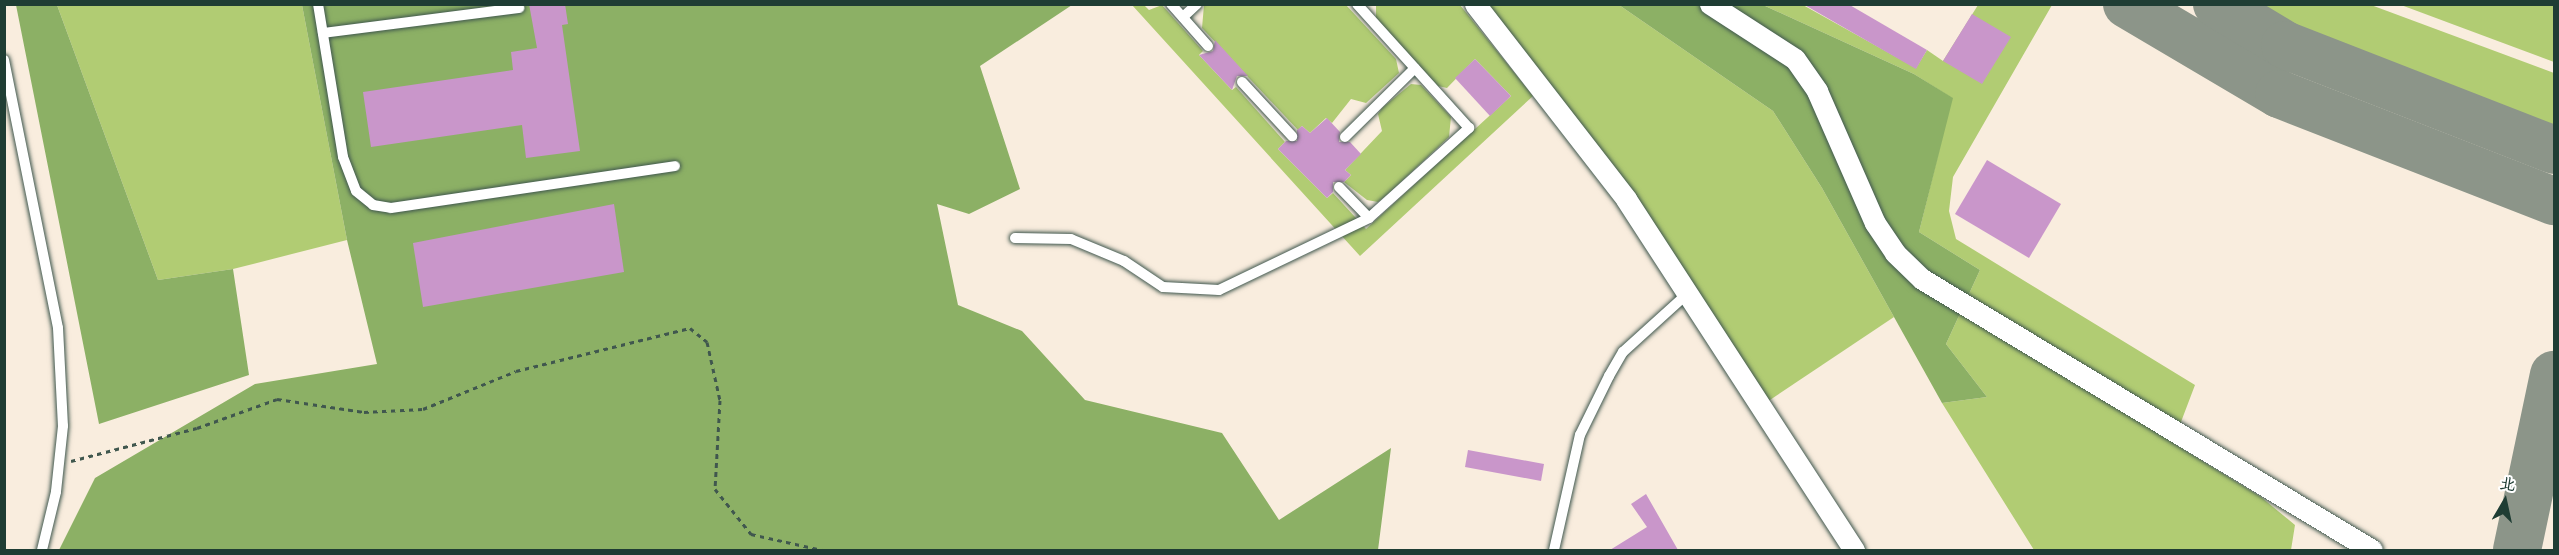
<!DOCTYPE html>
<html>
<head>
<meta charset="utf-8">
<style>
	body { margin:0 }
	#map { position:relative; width:2559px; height:555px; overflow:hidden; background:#f9edde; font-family:"Patrick Hand","LXGW WenKai TC",sans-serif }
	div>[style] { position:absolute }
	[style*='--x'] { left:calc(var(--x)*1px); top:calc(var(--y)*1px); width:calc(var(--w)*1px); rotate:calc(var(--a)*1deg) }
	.green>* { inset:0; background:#b1cc73 }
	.forest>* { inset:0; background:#8cb065 }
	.taxiway>* { height:48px; margin:-24px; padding:0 24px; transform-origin:24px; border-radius:24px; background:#8c9589 }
	.building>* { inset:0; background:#c996ca }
	.path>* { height:3px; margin-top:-1.5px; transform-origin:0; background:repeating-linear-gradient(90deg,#40574e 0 4.5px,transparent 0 9px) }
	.roads { filter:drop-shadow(0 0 2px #40574e) drop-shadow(0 0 2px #40574e) }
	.lane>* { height:10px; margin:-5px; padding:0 5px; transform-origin:5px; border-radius:5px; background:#fff }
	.street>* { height:21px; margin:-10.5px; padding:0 10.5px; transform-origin:10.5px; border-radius:10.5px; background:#fff }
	span { translate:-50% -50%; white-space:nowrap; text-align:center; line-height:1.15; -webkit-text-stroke:4.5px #fff; paint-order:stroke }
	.frame { position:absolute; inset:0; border:6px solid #1f3d34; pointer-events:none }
	.north { position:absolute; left:2475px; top:471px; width:60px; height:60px; -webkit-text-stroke:4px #fff; paint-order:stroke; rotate:9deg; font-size:16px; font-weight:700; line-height:24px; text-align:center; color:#1f3d34 }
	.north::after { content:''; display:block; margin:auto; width:21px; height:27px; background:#1f3d34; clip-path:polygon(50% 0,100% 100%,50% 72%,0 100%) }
</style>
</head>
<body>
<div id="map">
	<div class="green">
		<i style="clip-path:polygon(57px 5px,302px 5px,347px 240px,233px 269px,158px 280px)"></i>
		<i style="clip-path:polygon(1132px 5px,1144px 5px,1149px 10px,1162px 5px,1203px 51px,1199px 55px,1232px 90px,1236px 87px,1285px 142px,1278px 149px,1327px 198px,1333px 193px,1366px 229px,1511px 96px,1475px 59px,1447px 88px,1438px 86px,1376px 19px,1376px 5px,1460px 5px,1533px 96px,1360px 256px)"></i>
		<i style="clip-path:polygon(1204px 5px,1346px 5px,1396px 59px,1399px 73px,1366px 103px,1351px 99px,1332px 123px,1326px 118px,1310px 133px,1302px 126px,1298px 130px,1202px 28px)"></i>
		<i style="clip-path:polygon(1475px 5px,1619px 5px,1773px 111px,1822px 188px,1894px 317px,1761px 406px)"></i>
		<i style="clip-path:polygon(1763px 5px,1803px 5px,1916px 68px,1927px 50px,1943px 61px,1978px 5px,2052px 5px,1953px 177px,1949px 211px,1956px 239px,2195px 385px,2173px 443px,2261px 497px,2295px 525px,2291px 550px,2034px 550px,1942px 403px,1987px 397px,1946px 344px,1980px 270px,1919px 232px,1952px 98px,1914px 74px)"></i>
		<i style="clip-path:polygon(2259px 5px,2371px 5px,2554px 73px,2554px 126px,2309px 32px)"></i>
		<i style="clip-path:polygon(2401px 5px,2554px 5px,2554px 62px)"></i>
		<i style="clip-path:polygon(1411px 84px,1421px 85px,1451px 117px,1449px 137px,1388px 194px,1378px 202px,1367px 200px,1344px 182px,1351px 175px,1345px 170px,1382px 131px,1378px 114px,1382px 108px)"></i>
	</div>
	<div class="forest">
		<i style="clip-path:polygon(16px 5px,57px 5px,158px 280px,233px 269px,249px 375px,99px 424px)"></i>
		<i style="clip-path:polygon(302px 5px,1072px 5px,980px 66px,1020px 189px,969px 214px,937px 204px,958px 305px,1022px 331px,1085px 400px,1222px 433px,1279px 520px,1391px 448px,1378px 550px,59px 550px,95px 478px,255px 384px,377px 364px,347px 240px)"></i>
		<i style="clip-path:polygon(1619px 5px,1763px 5px,1914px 74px,1953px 98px,1919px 232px,1980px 270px,1946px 344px,1987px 397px,1942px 403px,1822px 188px,1773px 111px)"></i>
	</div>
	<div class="taxiway">
		<i style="--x:2127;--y:4;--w:177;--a:30.6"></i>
		<i style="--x:2279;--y:94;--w:295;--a:21.3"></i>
		<i style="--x:2217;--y:4;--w:79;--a:31.1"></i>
		<i style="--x:2285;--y:45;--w:289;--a:21.3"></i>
		<i style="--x:2517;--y:550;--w:179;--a:-78.1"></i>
	</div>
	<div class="building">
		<i style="clip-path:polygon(529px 4px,565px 4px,568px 24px,562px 25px,580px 151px,526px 158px,522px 125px,371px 147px,363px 92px,513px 70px,511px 52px,537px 48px)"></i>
		<i style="clip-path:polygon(1803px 4px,1848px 4px,1927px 50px,1916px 69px)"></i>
		<i style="clip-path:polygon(1972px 14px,2011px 37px,1982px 84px,1943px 61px)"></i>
		<i style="clip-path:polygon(1215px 40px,1248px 76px,1237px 76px,1232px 90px,1199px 55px,1213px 51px)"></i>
		<i style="clip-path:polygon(1475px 59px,1511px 96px,1490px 116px,1455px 78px)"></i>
		<i style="clip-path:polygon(1327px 118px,1340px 132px,1339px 142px,1350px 142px,1361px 154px,1345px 170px,1351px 175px,1344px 182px,1333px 182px,1333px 192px,1327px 198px,1278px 149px,1286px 141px,1297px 141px,1297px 130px,1302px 126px,1310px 133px)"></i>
		<i style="clip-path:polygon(1987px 160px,2061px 204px,2029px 258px,1955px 214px)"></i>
		<i style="clip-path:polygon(614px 204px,624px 272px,423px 307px,413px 243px)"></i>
		<i style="clip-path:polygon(1468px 450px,1544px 464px,1541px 481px,1465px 467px)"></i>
		<i style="clip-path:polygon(1646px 494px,1678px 550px,1610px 550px,1647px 527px,1631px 504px)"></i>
	</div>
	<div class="path">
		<i style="--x:71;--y:461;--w:130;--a:-14.7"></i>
		<i style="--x:197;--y:428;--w:85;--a:-19.9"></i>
		<i style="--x:277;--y:399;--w:88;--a:8.5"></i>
		<i style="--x:364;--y:412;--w:59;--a:-2.9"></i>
		<i style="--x:423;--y:409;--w:100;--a:-22.2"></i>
		<i style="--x:516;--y:371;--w:179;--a:-13.9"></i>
		<i style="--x:690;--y:328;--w:22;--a:39"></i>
		<i style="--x:707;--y:342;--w:59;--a:77.4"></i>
		<i style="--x:720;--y:400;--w:89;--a:93.2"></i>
		<i style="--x:715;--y:489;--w:58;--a:51.3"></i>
		<i style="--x:751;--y:534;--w:73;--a:12.7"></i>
	</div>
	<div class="roads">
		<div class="lane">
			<i style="--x:318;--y:4;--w:155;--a:80.7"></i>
			<i style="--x:343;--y:157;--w:36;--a:69"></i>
			<i style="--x:356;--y:191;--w:22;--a:39"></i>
			<i style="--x:373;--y:205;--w:18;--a:9"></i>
			<i style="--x:391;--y:208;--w:287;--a:-8.4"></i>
			<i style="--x:1171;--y:4;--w:56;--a:48.6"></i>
			<i style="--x:1183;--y:17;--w:19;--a:-43"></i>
			<i style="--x:323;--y:33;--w:198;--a:-7.3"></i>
			<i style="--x:4;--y:60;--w:273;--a:78.6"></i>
			<i style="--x:58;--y:328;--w:98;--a:87.1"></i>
			<i style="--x:63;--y:426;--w:66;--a:96.1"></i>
			<i style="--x:56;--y:492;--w:60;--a:103.6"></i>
			<i style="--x:1242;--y:82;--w:74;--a:47.2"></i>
			<i style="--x:1345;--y:137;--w:98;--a:-44.6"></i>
			<i style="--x:1339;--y:187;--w:43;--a:45.9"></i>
			<i style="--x:1369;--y:218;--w:135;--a:-42"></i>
			<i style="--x:1469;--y:128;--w:167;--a:-132.1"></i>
			<i style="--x:1015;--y:238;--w:56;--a:1"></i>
			<i style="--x:1071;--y:239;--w:57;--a:22.5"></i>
			<i style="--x:1124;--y:261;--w:47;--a:33.7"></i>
			<i style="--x:1163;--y:287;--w:56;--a:3.1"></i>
			<i style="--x:1219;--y:290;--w:166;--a:-25.6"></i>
			<i style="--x:1554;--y:550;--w:118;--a:-77.3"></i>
			<i style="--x:1580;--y:435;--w:66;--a:-63.8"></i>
			<i style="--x:1609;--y:376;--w:28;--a:-60"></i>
			<i style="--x:1623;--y:352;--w:88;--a:-42.2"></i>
		</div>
		<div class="street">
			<i style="--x:1475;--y:4;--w:247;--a:52.2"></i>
			<i style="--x:1626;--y:199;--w:419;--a:57"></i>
			<i style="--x:1710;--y:4;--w:101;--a:32.9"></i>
			<i style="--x:1795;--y:59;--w:39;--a:55"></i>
			<i style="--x:1817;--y:91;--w:144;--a:66.3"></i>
			<i style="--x:1875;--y:223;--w:36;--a:56"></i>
			<i style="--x:1895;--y:253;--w:37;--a:44"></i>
			<i style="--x:1922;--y:279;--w:525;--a:31.06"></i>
		</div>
	</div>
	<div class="frame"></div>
	<div class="north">北</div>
</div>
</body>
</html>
